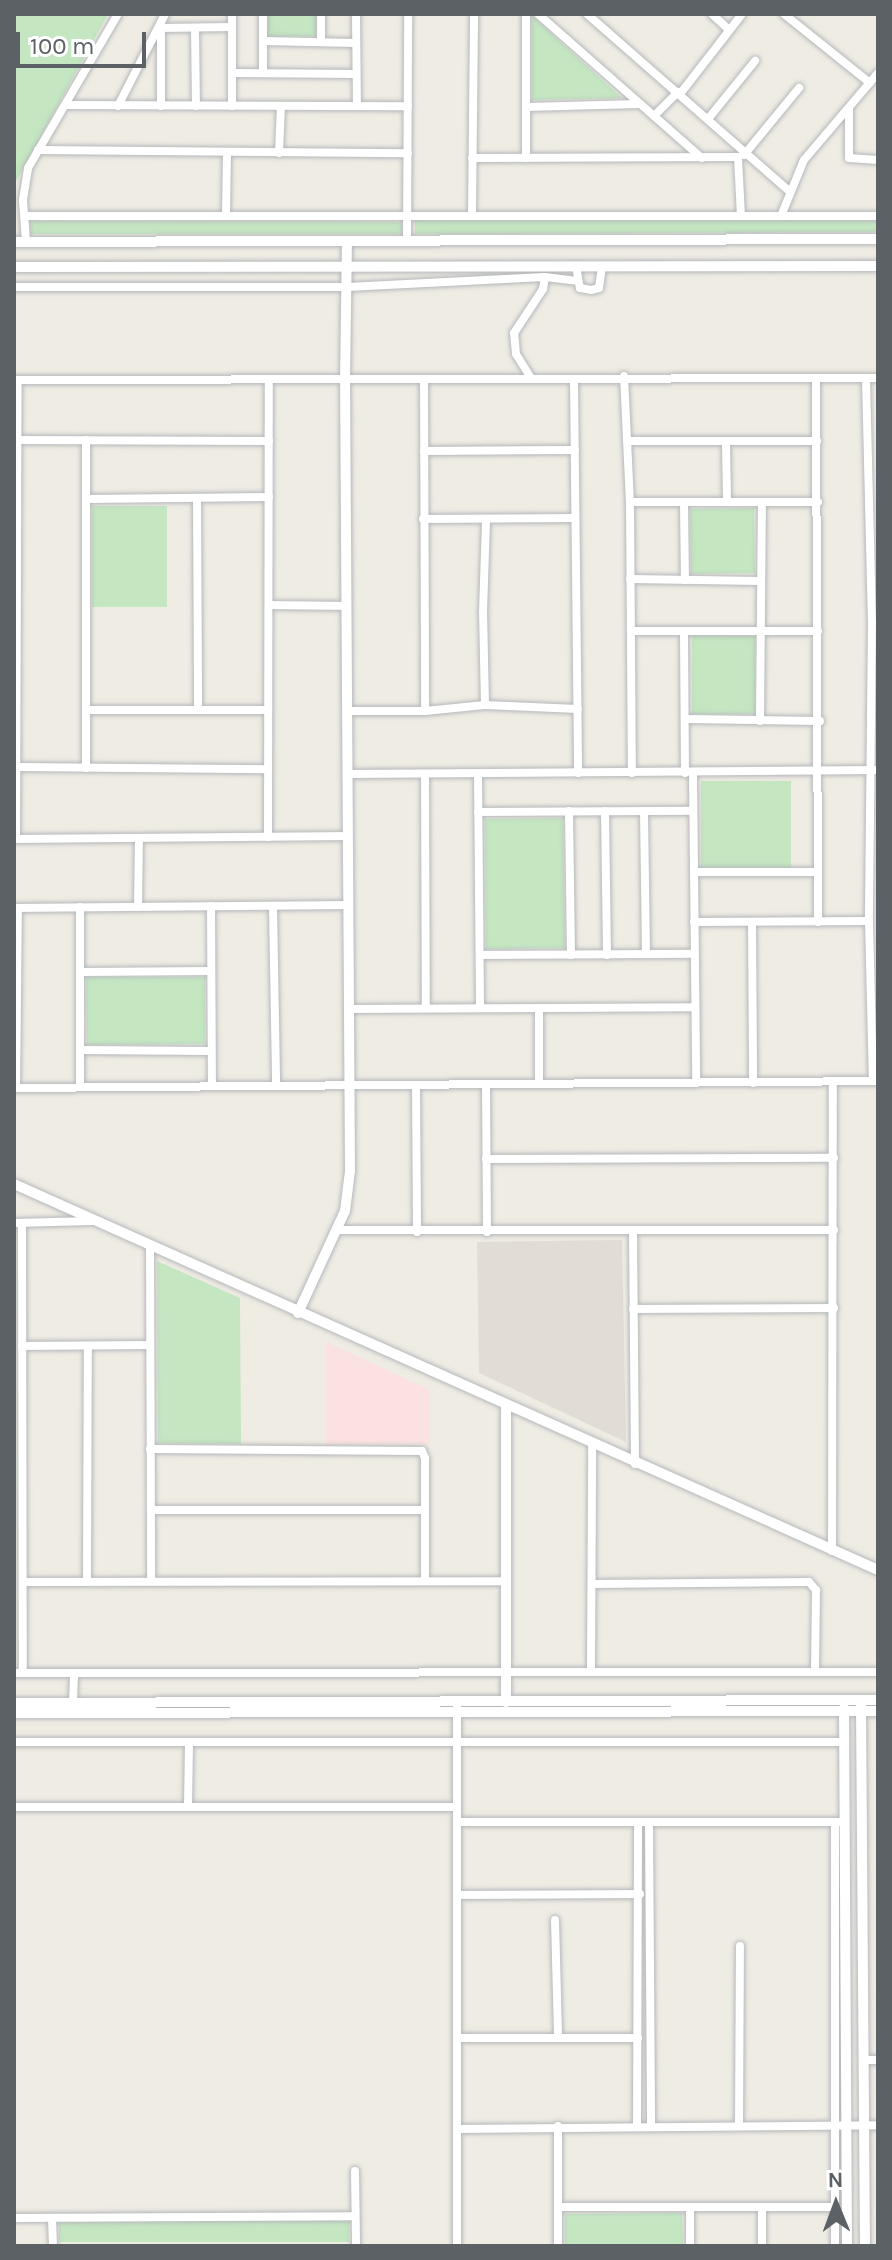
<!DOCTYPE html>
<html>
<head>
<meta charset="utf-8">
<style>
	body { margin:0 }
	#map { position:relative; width:892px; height:2260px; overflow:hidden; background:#efece4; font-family:Karla,sans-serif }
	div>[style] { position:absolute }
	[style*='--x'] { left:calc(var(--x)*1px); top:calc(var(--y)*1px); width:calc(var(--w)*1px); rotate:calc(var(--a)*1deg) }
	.education>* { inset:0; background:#e1ddd5 }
	.medical>* { inset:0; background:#fbe1e1 }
	.green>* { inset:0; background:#c4e6c1 }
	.roads { filter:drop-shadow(0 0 2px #b5b8bb) drop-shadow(0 0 2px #b5b8bb) }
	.minor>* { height:8px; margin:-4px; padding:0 4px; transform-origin:4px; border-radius:4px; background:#fff }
	.tertiary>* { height:10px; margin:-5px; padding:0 5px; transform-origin:5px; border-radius:5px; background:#fff }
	span { translate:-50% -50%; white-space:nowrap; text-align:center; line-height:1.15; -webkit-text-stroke:6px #fff; paint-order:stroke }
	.frame { position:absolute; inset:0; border:16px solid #5c6165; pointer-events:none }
	.north { position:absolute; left:796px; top:2164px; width:80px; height:80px; -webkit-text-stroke:6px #fff; paint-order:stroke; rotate:359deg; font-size:22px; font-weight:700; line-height:32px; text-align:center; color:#5c6165 }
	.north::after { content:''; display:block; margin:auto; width:28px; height:36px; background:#5c6165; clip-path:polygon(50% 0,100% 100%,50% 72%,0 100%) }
	.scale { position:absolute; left:16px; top:32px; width:130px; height:36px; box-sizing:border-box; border:4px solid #5c6165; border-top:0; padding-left:10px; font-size:24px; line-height:28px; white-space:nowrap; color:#5c6165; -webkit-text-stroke:6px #fff; paint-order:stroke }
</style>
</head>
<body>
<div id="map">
	<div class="education">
		<i style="clip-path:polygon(622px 1240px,626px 1442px,479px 1373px,477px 1242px)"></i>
	</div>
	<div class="medical">
		<i style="clip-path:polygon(326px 1342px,430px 1390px,430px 1444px,326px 1445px)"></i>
	</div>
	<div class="green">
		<i style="clip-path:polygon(14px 14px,108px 14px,14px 185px)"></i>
		<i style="clip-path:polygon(267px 14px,317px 14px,317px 36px,267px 37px)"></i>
		<i style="clip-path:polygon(532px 16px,622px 98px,532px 100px)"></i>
		<i style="clip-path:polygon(415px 220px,878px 220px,878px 232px,415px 234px)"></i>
		<i style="clip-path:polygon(30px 221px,402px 222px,402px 234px,31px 234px)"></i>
		<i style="clip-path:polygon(92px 506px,167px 506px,167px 607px,92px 607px)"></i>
		<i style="clip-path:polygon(754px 508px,755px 573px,691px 574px,690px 509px)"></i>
		<i style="clip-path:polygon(692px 635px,755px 636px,755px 714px,692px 714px)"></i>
		<i style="clip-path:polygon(701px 781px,791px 781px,791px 868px,701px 868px)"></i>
		<i style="clip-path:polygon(563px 818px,565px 948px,486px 949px,485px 819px)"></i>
		<i style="clip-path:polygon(86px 977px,205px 977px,205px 1044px,87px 1045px)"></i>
		<i style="clip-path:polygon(157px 1261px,240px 1298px,241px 1444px,158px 1443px)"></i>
		<i style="clip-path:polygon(682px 2213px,683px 2246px,565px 2246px,565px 2214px)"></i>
		<i style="clip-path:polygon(59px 2221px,349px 2221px,349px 2242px,59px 2242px)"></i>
	</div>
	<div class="roads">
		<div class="minor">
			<i style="--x:232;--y:14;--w:92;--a:90"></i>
			<i style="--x:263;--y:14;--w:59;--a:90"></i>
			<i style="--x:356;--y:14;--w:92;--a:89.4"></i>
			<i style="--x:538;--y:14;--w:218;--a:41.3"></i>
			<i style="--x:587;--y:14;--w:269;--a:41.2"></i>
			<i style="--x:712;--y:14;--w:23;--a:43"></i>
			<i style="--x:784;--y:14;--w:110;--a:38.7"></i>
			<i style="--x:159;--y:28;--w:73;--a:-0.8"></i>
			<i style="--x:195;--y:28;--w:78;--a:89.3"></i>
			<i style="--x:263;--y:41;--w:93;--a:1.2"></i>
			<i style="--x:321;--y:42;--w:28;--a:-90"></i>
			<i style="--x:232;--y:73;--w:124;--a:0.5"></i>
			<i style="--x:680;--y:94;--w:101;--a:-52.2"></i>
			<i style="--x:66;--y:105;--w:342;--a:0.2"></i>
			<i style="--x:118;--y:106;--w:103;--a:-62.9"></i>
			<i style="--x:161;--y:106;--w:78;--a:-90"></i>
			<i style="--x:526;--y:107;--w:114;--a:-1.5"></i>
			<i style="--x:849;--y:110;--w:48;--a:90"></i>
			<i style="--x:849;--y:158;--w:29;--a:4"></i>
			<i style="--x:654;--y:116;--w:34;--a:-45"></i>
			<i style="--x:708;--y:119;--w:75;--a:-51"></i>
			<i style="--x:38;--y:150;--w:370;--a:0.5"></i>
			<i style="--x:279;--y:153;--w:47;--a:-87.6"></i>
			<i style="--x:744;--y:155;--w:87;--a:-50.6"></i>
			<i style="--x:472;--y:158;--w:266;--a:-0.2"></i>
			<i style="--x:738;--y:157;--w:59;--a:87.1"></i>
			<i style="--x:526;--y:158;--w:144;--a:-90"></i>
			<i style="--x:472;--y:214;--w:200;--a:-89.4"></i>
			<i style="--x:226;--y:215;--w:62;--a:-89.1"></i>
			<i style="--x:25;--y:216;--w:853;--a:0"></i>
			<i style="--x:781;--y:216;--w:61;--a:-67.7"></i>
			<i style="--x:804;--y:160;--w:114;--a:-49.6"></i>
			<i style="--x:407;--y:241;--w:227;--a:-89.7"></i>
			<i style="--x:26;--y:242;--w:42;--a:-94.1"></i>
			<i style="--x:23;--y:200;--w:32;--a:-81"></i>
			<i style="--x:28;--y:168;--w:178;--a:-59.7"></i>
			<i style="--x:576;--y:266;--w:22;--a:80"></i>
			<i style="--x:580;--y:288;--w:11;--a:10"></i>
			<i style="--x:591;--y:290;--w:8;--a:-14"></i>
			<i style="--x:599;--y:288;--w:22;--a:-82"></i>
			<i style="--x:14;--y:287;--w:333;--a:0"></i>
			<i style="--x:347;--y:287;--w:198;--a:-2.9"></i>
			<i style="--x:545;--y:277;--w:32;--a:7"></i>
			<i style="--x:624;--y:376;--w:126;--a:87.3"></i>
			<i style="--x:630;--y:502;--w:271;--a:89.6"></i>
			<i style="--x:531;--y:378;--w:28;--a:-122"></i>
			<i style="--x:516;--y:354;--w:21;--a:-95"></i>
			<i style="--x:514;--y:333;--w:53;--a:-56.6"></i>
			<i style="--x:543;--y:289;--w:12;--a:-81"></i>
			<i style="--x:816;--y:378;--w:544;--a:89.79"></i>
			<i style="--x:574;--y:379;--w:394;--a:89.4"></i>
			<i style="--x:866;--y:379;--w:243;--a:88.6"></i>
			<i style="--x:872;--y:622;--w:299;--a:90.6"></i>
			<i style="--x:869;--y:921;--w:160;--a:88.6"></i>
			<i style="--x:14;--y:380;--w:864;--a:-0.13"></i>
			<i style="--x:424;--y:381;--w:330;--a:89.8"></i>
			<i style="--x:16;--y:440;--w:253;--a:0.2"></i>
			<i style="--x:627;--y:441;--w:190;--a:0"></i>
			<i style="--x:726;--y:443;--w:59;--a:89"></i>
			<i style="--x:424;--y:451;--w:151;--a:-0.4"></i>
			<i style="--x:197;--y:498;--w:211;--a:89.7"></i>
			<i style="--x:86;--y:499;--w:183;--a:-0.6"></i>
			<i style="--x:630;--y:502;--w:188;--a:0"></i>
			<i style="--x:684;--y:502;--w:78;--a:89.3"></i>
			<i style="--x:423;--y:519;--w:152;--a:-0.4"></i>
			<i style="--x:630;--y:579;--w:131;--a:0.9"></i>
			<i style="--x:269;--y:605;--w:78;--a:0.7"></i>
			<i style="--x:631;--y:631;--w:187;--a:0"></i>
			<i style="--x:684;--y:632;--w:141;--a:89.6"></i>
			<i style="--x:485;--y:705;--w:93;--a:-91.2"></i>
			<i style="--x:483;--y:612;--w:92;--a:-88.1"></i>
			<i style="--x:86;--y:710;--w:182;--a:0"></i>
			<i style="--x:348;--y:711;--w:77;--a:0"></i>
			<i style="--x:425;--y:711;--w:60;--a:-5.7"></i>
			<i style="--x:485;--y:705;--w:93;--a:2.5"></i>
			<i style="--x:686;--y:719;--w:134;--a:0.9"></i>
			<i style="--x:760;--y:721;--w:219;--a:-89.5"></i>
			<i style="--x:19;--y:767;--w:249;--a:0.5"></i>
			<i style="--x:86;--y:768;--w:328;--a:-90"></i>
			<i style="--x:693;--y:773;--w:310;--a:89.4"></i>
			<i style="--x:348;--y:774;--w:530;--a:-0.43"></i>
			<i style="--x:425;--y:774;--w:234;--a:89.8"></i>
			<i style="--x:478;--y:774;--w:234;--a:89.5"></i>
			<i style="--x:569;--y:811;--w:144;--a:89.2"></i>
			<i style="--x:605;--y:811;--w:144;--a:89.2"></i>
			<i style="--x:644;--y:811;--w:143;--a:89.2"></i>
			<i style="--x:478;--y:812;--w:215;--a:-0.3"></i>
			<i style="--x:268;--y:837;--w:457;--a:-89.9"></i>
			<i style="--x:15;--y:839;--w:333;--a:-0.5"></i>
			<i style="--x:16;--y:839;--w:459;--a:-89.8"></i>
			<i style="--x:694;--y:872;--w:123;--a:0"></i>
			<i style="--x:211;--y:906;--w:180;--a:89.7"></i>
			<i style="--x:273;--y:906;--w:180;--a:89"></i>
			<i style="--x:80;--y:907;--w:180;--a:90"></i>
			<i style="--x:138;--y:907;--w:69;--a:-89.2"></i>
			<i style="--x:14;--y:908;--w:335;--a:-0.5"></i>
			<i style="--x:694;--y:922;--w:175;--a:-0.3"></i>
			<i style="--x:752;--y:923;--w:160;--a:89.6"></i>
			<i style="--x:480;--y:955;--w:215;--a:-0.3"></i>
			<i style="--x:80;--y:972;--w:131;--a:-0.4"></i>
			<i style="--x:539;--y:1008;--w:76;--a:90"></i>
			<i style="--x:349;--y:1009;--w:346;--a:-0.3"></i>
			<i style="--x:80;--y:1050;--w:131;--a:0.4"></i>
			<i style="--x:416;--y:1085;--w:147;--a:89.6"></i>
			<i style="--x:486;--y:1085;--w:147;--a:89.6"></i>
			<i style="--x:14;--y:1088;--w:864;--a:-0.46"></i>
			<i style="--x:16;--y:1088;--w:180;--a:-89.4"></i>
			<i style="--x:486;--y:1159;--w:348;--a:-0.2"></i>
			<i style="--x:14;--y:1223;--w:79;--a:-1.5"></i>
			<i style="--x:22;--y:1223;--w:450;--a:89.9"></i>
			<i style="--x:337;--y:1230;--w:497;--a:0"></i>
			<i style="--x:633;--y:1231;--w:233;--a:89.5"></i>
			<i style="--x:150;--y:1245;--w:335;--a:89.8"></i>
			<i style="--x:633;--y:1309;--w:201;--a:-0.3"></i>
			<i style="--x:22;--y:1346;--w:128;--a:-0.4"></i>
			<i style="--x:150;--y:1449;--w:272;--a:0.4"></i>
			<i style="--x:422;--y:1451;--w:8;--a:67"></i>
			<i style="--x:425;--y:1458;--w:123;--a:90"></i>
			<i style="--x:151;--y:1510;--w:274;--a:0"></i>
			<i style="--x:832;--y:1551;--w:469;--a:-89.9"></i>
			<i style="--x:87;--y:1581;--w:235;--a:-89.8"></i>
			<i style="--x:23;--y:1582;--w:483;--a:-0.1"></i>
			<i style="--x:592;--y:1584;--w:217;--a:-0.5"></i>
			<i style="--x:809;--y:1582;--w:11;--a:49"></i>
			<i style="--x:816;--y:1590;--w:82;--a:90.7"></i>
			<i style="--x:591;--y:1671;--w:226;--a:-89.7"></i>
			<i style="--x:14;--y:1673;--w:864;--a:-0.07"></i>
			<i style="--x:73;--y:1703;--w:30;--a:-88"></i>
			<i style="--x:14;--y:1742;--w:830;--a:0"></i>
			<i style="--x:14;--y:1807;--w:443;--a:0"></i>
			<i style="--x:188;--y:1807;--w:65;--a:-89.1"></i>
			<i style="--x:457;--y:1822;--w:383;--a:0"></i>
			<i style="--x:835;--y:1822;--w:424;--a:90"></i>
			<i style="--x:649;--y:1823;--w:302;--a:89.6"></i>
			<i style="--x:457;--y:1895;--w:183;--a:-0.3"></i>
			<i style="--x:555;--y:1920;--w:117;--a:88.5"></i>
			<i style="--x:458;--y:2038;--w:180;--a:0"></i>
			<i style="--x:863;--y:2060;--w:15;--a:0"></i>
			<i style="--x:739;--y:2125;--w:179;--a:-89.7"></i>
			<i style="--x:637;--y:2126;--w:303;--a:-89.8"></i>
			<i style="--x:458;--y:2129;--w:420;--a:-0.5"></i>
			<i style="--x:355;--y:2171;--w:75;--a:89.2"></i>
			<i style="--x:558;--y:2207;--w:277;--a:0"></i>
			<i style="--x:762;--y:2207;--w:39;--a:90"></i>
			<i style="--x:14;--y:2218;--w:341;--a:-0.3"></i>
			<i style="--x:52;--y:2218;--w:28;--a:88"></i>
			<i style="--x:457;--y:2246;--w:539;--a:-90"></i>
			<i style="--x:558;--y:2246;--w:120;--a:-90"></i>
			<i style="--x:690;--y:2246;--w:39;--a:-90"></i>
		</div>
		<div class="tertiary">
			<i style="--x:14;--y:242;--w:864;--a:-0.2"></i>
			<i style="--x:14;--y:267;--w:864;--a:-0.07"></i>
			<i style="--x:14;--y:1184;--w:946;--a:24.07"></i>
			<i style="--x:298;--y:1313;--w:112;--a:-65.3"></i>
			<i style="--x:345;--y:1211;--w:40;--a:-82.9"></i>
			<i style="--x:350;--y:1171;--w:790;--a:-90.36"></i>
			<i style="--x:345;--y:381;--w:140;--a:-89.2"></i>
			<i style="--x:506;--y:1406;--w:296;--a:90"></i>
			<i style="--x:14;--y:1703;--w:864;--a:-0.2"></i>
			<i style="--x:861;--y:1706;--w:540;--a:89.58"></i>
			<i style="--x:844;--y:1708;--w:538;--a:89.68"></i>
			<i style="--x:14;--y:1713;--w:864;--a:-0.13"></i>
		</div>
	</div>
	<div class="frame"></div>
	<div class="north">N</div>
	<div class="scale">100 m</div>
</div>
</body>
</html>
